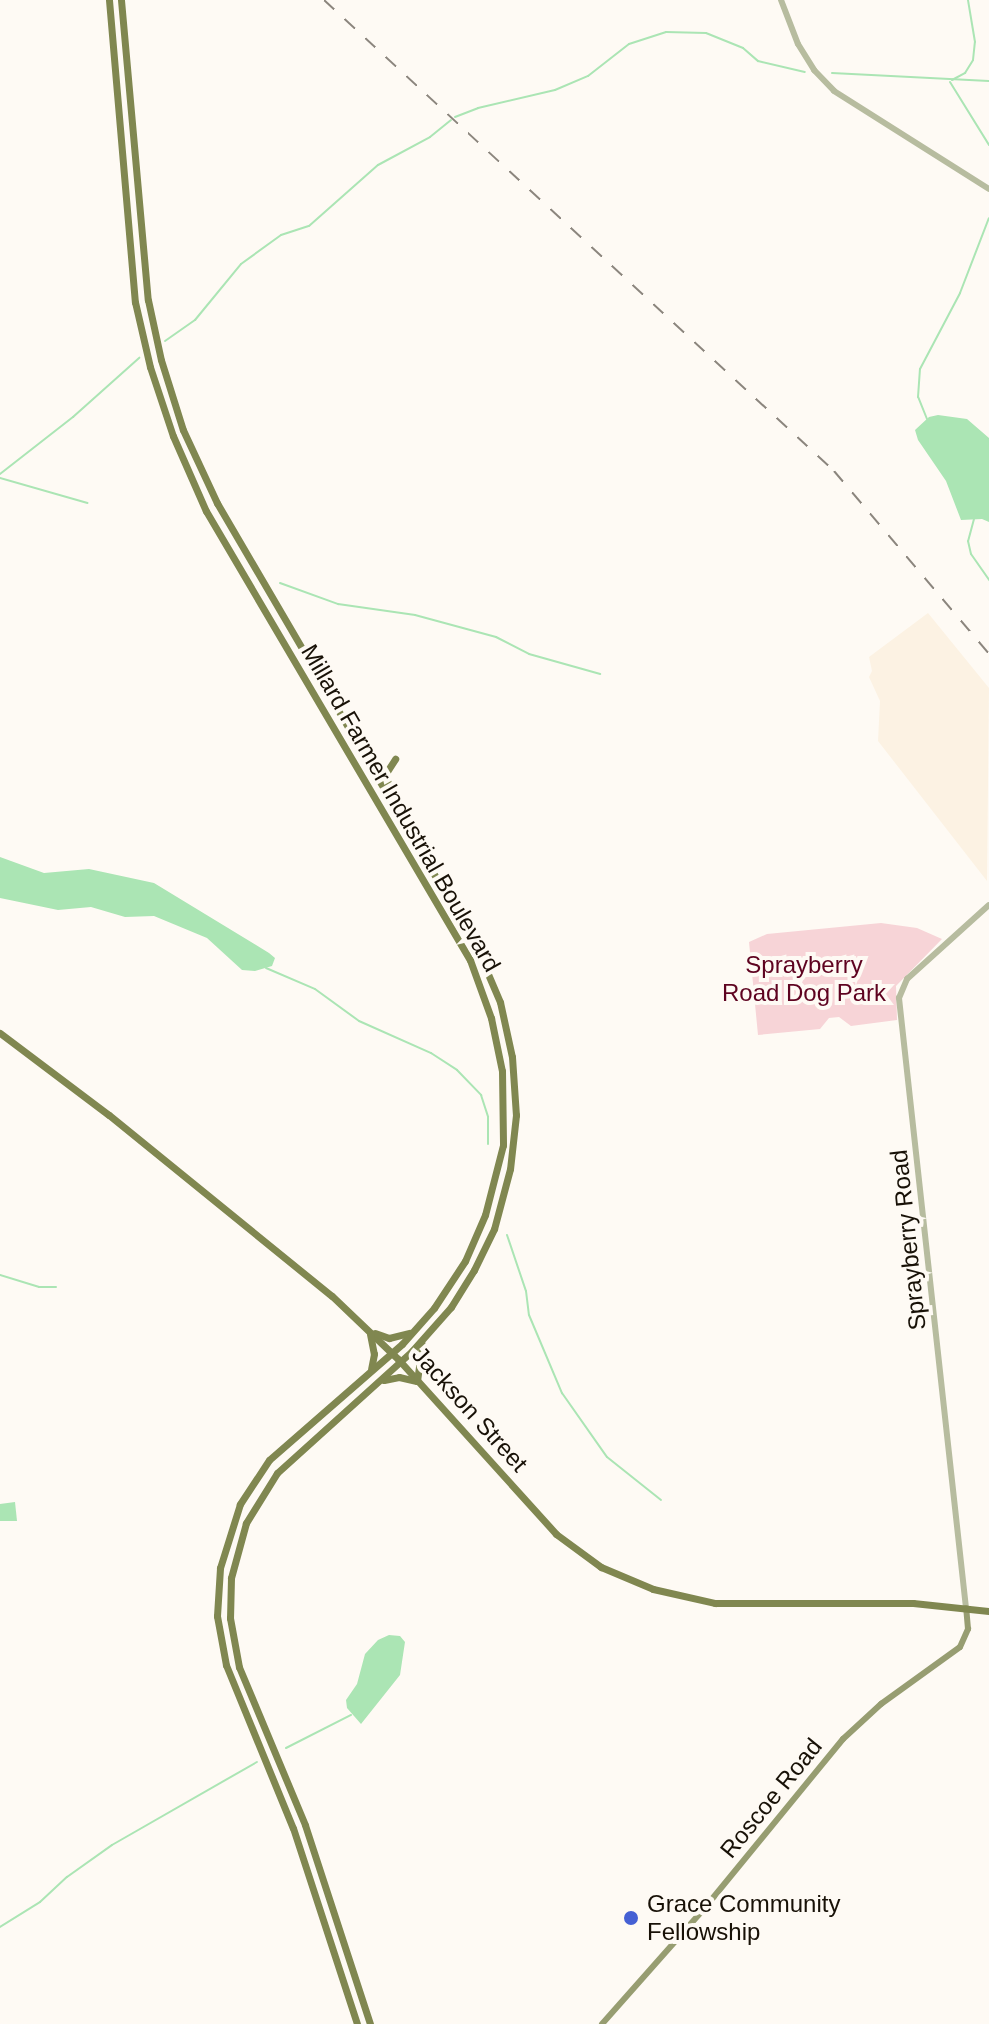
<!DOCTYPE html>
<html>
<head>
<meta charset="utf-8">
<style>
	body { margin:0 }
	#map { position:relative; width:989px; height:2024px; overflow:hidden; background:#fefaf4; font-family:Helvetica,sans-serif }
	div>[style] { position:absolute }
	[style*='--x'] { left:calc(var(--x)*1px); top:calc(var(--y)*1px); width:calc(var(--w)*1px); rotate:calc(var(--a)*1deg) }
	.built>* { inset:0; background:#fcf2e3 }
	.green>* { inset:0; background:#f7d4d7 }
	.water>* { inset:0; background:#abe5b4 }
	.stream>* { height:2px; margin:-1px; padding:0 1px; transform-origin:1px; border-radius:1px; background:#abe5b4 }
	.tertiary>* { height:6px; margin:-3px; padding:0 3px; transform-origin:3px; border-radius:3px; background:#b7bc9f }
	.secondary>* { height:6px; margin:-3px; padding:0 3px; transform-origin:3px; border-radius:3px; background:#979d71 }
	.primary>* { height:7px; margin:-3.5px; padding:0 3.5px; transform-origin:3.5px; border-radius:3.5px; background:#808750 }
	.rail>* { height:2px; margin-top:-1px; transform-origin:0; background:repeating-linear-gradient(90deg,#8b857d 0 14px,transparent 0 28px) }
	.dots>* { width:22px; height:22px; translate:-50% -50%; box-sizing:border-box; border:4px solid #fefaf4; border-radius:50% }
	span { translate:-50% -50%; white-space:nowrap; text-align:center; line-height:1.15; -webkit-text-stroke:8px #fefaf4; paint-order:stroke }
	.street-label { font-size:24px; color:#181107 }
	.park-label { font-size:24px; color:#5e0320 }
	.poi-label { font-size:24px; color:#181107 }
	.left { translate:0 -50%; text-align:left }
</style>
</head>
<body>
<div id="map">
	<div class="built">
		<i style="clip-path:polygon(928px 613px,989px 688px,987px 881px,878px 741px,880px 701px,869px 677px,872px 671px,869px 657px)"></i>
	</div>
	<div class="green">
		<i style="clip-path:polygon(881px 923px,917px 928px,942px 939px,896px 986px,897px 1020px,851px 1026px,839px 1017px,829px 1018px,820px 1029px,758px 1035px,749px 942px,767px 934px)"></i>
	</div>
	<div class="water">
		<i style="clip-path:polygon(938px 415px,967px 419px,989px 438px,989px 522px,982px 519px,961px 520px,946px 481px,918px 440px,915px 430px,929px 417px)"></i>
		<i style="clip-path:polygon(0 857px,44px 873px,89px 869px,154px 883px,269px 953px,275px 958px,272px 966px,255px 971px,242px 970px,207px 938px,154px 916px,125px 917px,91px 907px,58px 910px,0 898px)"></i>
		<i style="clip-path:polygon(15px 1502px,17px 1521px,0 1521px,0 1504px)"></i>
		<i style="clip-path:polygon(389px 1635px,400px 1636px,405px 1642px,400px 1675px,361px 1724px,347px 1708px,346px 1700px,357px 1684px,365px 1654px,378px 1640px)"></i>
	</div>
	<div class="stream">
		<i style="--x:832;--y:73;--w:157;--a:2.9"></i>
		<i style="--x:952;--y:80;--w:15;--a:-28"></i>
		<i style="--x:965;--y:73;--w:15;--a:-58"></i>
		<i style="--x:973;--y:60;--w:18;--a:-84"></i>
		<i style="--x:975;--y:42;--w:43;--a:-99.5"></i>
		<i style="--x:950;--y:82;--w:74;--a:58.2"></i>
		<i style="--x:455;--y:117;--w:25;--a:-21"></i>
		<i style="--x:478;--y:108;--w:79;--a:-13.2"></i>
		<i style="--x:555;--y:90;--w:36;--a:-23"></i>
		<i style="--x:588;--y:76;--w:52;--a:-38"></i>
		<i style="--x:629;--y:44;--w:39;--a:-18"></i>
		<i style="--x:666;--y:32;--w:40;--a:1.4"></i>
		<i style="--x:706;--y:33;--w:40;--a:22"></i>
		<i style="--x:743;--y:48;--w:20;--a:41"></i>
		<i style="--x:758;--y:61;--w:48;--a:13.2"></i>
		<i style="--x:165;--y:341;--w:37;--a:-35"></i>
		<i style="--x:195;--y:320;--w:72;--a:-50.6"></i>
		<i style="--x:241;--y:264;--w:49;--a:-35.9"></i>
		<i style="--x:281;--y:235;--w:29;--a:-18"></i>
		<i style="--x:309;--y:226;--w:92;--a:-41.5"></i>
		<i style="--x:378;--y:165;--w:59;--a:-28.3"></i>
		<i style="--x:430;--y:137;--w:27;--a:-39"></i>
		<i style="--x:927;--y:419;--w:24;--a:-112"></i>
		<i style="--x:918;--y:397;--w:28;--a:-86"></i>
		<i style="--x:920;--y:369;--w:86;--a:-62.2"></i>
		<i style="--x:960;--y:293;--w:80;--a:-68.9"></i>
		<i style="--x:0;--y:474;--w:93;--a:-38"></i>
		<i style="--x:73;--y:417;--w:89;--a:-41.8"></i>
		<i style="--x:0;--y:478;--w:91;--a:16"></i>
		<i style="--x:974;--y:519;--w:23;--a:105"></i>
		<i style="--x:968;--y:541;--w:13;--a:77"></i>
		<i style="--x:971;--y:554;--w:32;--a:55"></i>
		<i style="--x:280;--y:583;--w:62;--a:19.9"></i>
		<i style="--x:338;--y:604;--w:78;--a:8.1"></i>
		<i style="--x:415;--y:615;--w:84;--a:15.2"></i>
		<i style="--x:496;--y:637;--w:37;--a:27"></i>
		<i style="--x:529;--y:654;--w:74;--a:15.7"></i>
		<i style="--x:266;--y:968;--w:53;--a:23.2"></i>
		<i style="--x:315;--y:989;--w:54;--a:36"></i>
		<i style="--x:359;--y:1021;--w:79;--a:24"></i>
		<i style="--x:431;--y:1053;--w:31;--a:33"></i>
		<i style="--x:457;--y:1070;--w:35;--a:46"></i>
		<i style="--x:481;--y:1095;--w:23;--a:72"></i>
		<i style="--x:488;--y:1117;--w:27;--a:90"></i>
		<i style="--x:507;--y:1235;--w:59;--a:71.3"></i>
		<i style="--x:526;--y:1291;--w:24;--a:83"></i>
		<i style="--x:529;--y:1315;--w:85;--a:67.1"></i>
		<i style="--x:562;--y:1393;--w:78;--a:54.9"></i>
		<i style="--x:607;--y:1457;--w:69;--a:38.5"></i>
		<i style="--x:0;--y:1275;--w:41;--a:17.1"></i>
		<i style="--x:39;--y:1287;--w:17;--a:0"></i>
		<i style="--x:286;--y:1748;--w:73;--a:-26.9"></i>
		<i style="--x:0;--y:1927;--w:47;--a:-32"></i>
		<i style="--x:40;--y:1902;--w:37;--a:-43"></i>
		<i style="--x:67;--y:1877;--w:55;--a:-35.4"></i>
		<i style="--x:112;--y:1845;--w:167;--a:-29.8"></i>
	</div>
	<div class="tertiary">
		<i style="--x:781;--y:0;--w:47;--a:68.9"></i>
		<i style="--x:798;--y:44;--w:31;--a:58"></i>
		<i style="--x:814;--y:70;--w:29;--a:46"></i>
		<i style="--x:834;--y:91;--w:183;--a:32.3"></i>
		<i style="--x:966;--y:1608;--w:614;--a:-96.27"></i>
		<i style="--x:899;--y:998;--w:21;--a:-67"></i>
		<i style="--x:907;--y:979;--w:110;--a:-42.1"></i>
	</div>
	<div class="secondary">
		<i style="--x:602;--y:2024;--w:152;--a:-48.5"></i>
		<i style="--x:703;--y:1910;--w:221;--a:-50.7"></i>
		<i style="--x:843;--y:1739;--w:52;--a:-42.6"></i>
		<i style="--x:881;--y:1704;--w:97;--a:-35.8"></i>
		<i style="--x:960;--y:1647;--w:20;--a:-66"></i>
		<i style="--x:968;--y:1629;--w:21;--a:-95"></i>
	</div>
	<div class="primary">
		<i style="--x:109;--y:0;--w:303;--a:85.1"></i>
		<i style="--x:135;--y:302;--w:67;--a:77"></i>
		<i style="--x:150;--y:367;--w:73;--a:71.6"></i>
		<i style="--x:173;--y:436;--w:82;--a:66.3"></i>
		<i style="--x:206;--y:511;--w:521;--a:59.55"></i>
		<i style="--x:470;--y:960;--w:62;--a:70.1"></i>
		<i style="--x:491;--y:1018;--w:54;--a:78.3"></i>
		<i style="--x:502;--y:1071;--w:74;--a:89.2"></i>
		<i style="--x:503;--y:1145;--w:72;--a:104.4"></i>
		<i style="--x:485;--y:1215;--w:50;--a:113.5"></i>
		<i style="--x:465;--y:1261;--w:56;--a:123.4"></i>
		<i style="--x:434;--y:1308;--w:48;--a:131.6"></i>
		<i style="--x:402;--y:1344;--w:176;--a:138.9"></i>
		<i style="--x:269;--y:1460;--w:53;--a:123.4"></i>
		<i style="--x:240;--y:1504;--w:67;--a:107.4"></i>
		<i style="--x:220;--y:1568;--w:48;--a:93.6"></i>
		<i style="--x:217;--y:1616;--w:50;--a:79.6"></i>
		<i style="--x:226;--y:1665;--w:176;--a:67.7"></i>
		<i style="--x:293;--y:1828;--w:206;--a:71.9"></i>
		<i style="--x:121;--y:0;--w:301;--a:84.9"></i>
		<i style="--x:148;--y:300;--w:61;--a:77.8"></i>
		<i style="--x:161;--y:360;--w:73;--a:72.6"></i>
		<i style="--x:183;--y:430;--w:81;--a:65"></i>
		<i style="--x:217;--y:503;--w:513;--a:59.69"></i>
		<i style="--x:476;--y:946;--w:61;--a:66.8"></i>
		<i style="--x:500;--y:1002;--w:56;--a:77.7"></i>
		<i style="--x:512;--y:1057;--w:58;--a:86.1"></i>
		<i style="--x:516;--y:1115;--w:54;--a:96.3"></i>
		<i style="--x:510;--y:1169;--w:62;--a:104.9"></i>
		<i style="--x:494;--y:1229;--w:46;--a:116"></i>
		<i style="--x:474;--y:1270;--w:44;--a:121.9"></i>
		<i style="--x:451;--y:1307;--w:59;--a:131.6"></i>
		<i style="--x:412;--y:1351;--w:182;--a:137.9"></i>
		<i style="--x:277;--y:1473;--w:59;--a:121.8"></i>
		<i style="--x:246;--y:1523;--w:57;--a:105.3"></i>
		<i style="--x:231;--y:1578;--w:40;--a:91.4"></i>
		<i style="--x:230;--y:1618;--w:50;--a:79.6"></i>
		<i style="--x:239;--y:1667;--w:171;--a:67.3"></i>
		<i style="--x:305;--y:1825;--w:209;--a:71.9"></i>
		<i style="--x:390;--y:794;--w:21;--a:-101"></i>
		<i style="--x:386;--y:773;--w:17;--a:-57"></i>
		<i style="--x:0;--y:1033;--w:136;--a:37"></i>
		<i style="--x:109;--y:1115;--w:287;--a:39.1"></i>
		<i style="--x:332;--y:1296;--w:91;--a:43.7"></i>
		<i style="--x:398;--y:1359;--w:236;--a:47.9"></i>
		<i style="--x:556;--y:1534;--w:56;--a:36.3"></i>
		<i style="--x:601;--y:1567;--w:56;--a:22.9"></i>
		<i style="--x:653;--y:1589;--w:64;--a:12.7"></i>
		<i style="--x:715;--y:1603;--w:198;--a:0"></i>
		<i style="--x:913;--y:1603;--w:76;--a:6"></i>
		<i style="--x:375;--y:1333;--w:15;--a:20"></i>
		<i style="--x:389;--y:1338;--w:21;--a:-14"></i>
		<i style="--x:370;--y:1334;--w:20;--a:79"></i>
		<i style="--x:374;--y:1354;--w:15;--a:101"></i>
		<i style="--x:384;--y:1380;--w:15;--a:-11"></i>
		<i style="--x:399;--y:1377;--w:18;--a:13"></i>
		<i style="--x:417;--y:1381;--w:37;--a:-82"></i>
	</div>
	<div class="rail">
		<i style="--x:324;--y:0;--w:694;--a:42.72"></i>
		<i style="--x:834;--y:471;--w:240;--a:49.7"></i>
	</div>
	<div class="dots">
		<i style="left:631px;top:1918px;background:#4560d4"></i>
	</div>
	<div class="street-label">
		<span style="left:401px;top:808px;rotate:60deg">Millard Farmer Industrial Boulevard</span>
		<span style="left:908px;top:1240px;rotate:-96deg">Sprayberry Road</span>
		<span style="left:470px;top:1409px;rotate:48deg">Jackson Street</span>
		<span style="left:771px;top:1798px;rotate:-51deg">Roscoe Road</span>
	</div>
	<div class="park-label">
		<span style="left:804px;top:979px">Sprayberry<br>Road Dog Park</span>
	</div>
	<div class="poi-label">
		<span class="left" style="left:647px;top:1918px">Grace Community<br>Fellowship</span>
	</div>
</div>
</body>
</html>
